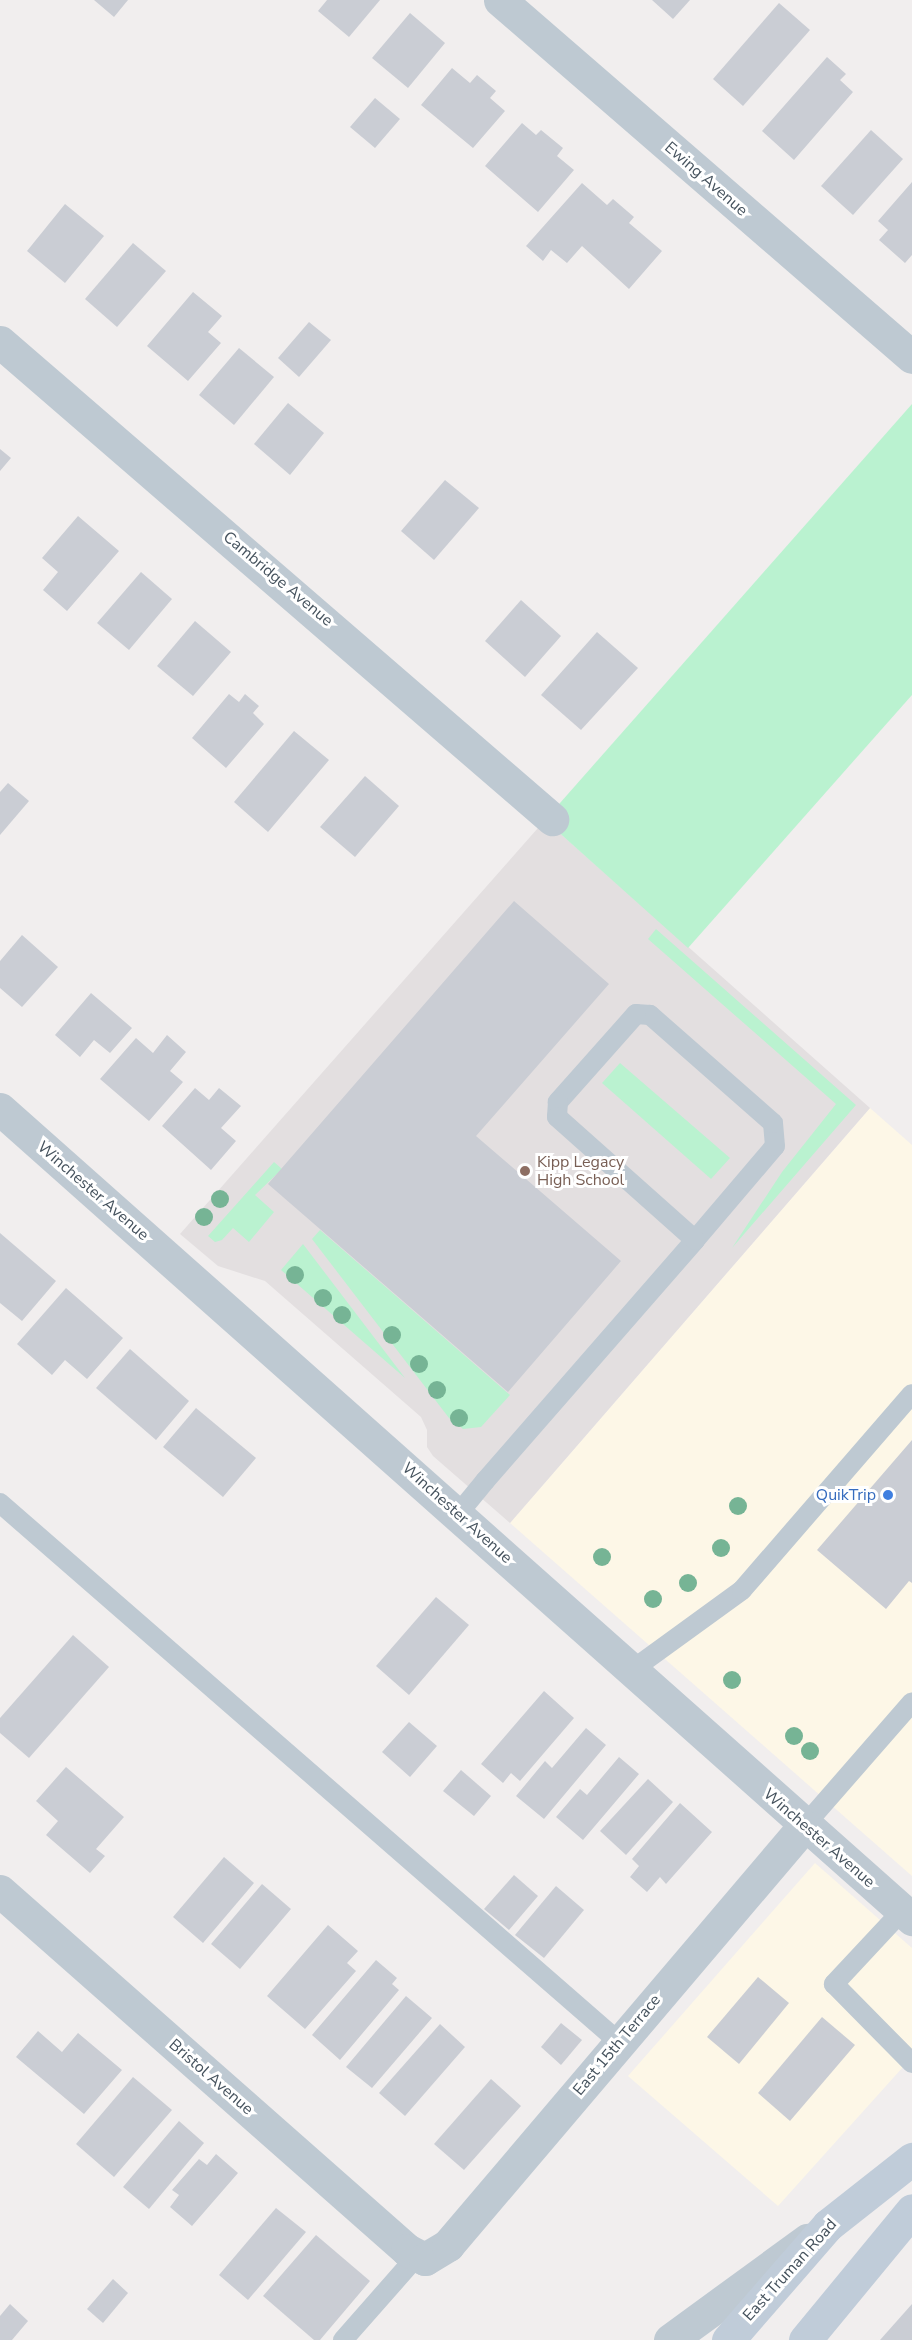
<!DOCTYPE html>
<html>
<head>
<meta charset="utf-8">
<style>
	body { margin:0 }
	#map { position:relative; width:912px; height:2340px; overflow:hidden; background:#f1eeee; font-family:"Nunito Sans",sans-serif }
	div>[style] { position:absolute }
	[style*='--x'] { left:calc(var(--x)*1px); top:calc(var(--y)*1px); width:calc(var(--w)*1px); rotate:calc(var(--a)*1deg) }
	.commercial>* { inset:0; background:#fdf7e7 }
	.education>* { inset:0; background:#e3dfe0 }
	.green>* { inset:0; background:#baf2d0 }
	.building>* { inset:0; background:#cacdd4 }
	.lane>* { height:20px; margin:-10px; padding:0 10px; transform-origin:10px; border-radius:10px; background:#bec9d2 }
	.street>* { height:33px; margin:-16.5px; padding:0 16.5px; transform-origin:16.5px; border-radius:16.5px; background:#bec9d2 }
	.secondary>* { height:33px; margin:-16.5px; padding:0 16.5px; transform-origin:16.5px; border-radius:16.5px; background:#c0ccd9 }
	.trees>* { width:18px; height:18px; margin:-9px; border-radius:50%; background:#76b495 }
	.dots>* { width:16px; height:16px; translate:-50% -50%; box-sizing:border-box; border:3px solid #fff; border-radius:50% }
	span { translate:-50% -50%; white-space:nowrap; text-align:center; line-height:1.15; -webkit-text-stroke:6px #fff; paint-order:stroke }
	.street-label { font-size:16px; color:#45525d }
	.education-label { font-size:16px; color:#785e54 }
	.left { translate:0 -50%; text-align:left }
	.shop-label { font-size:16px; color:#366cbe }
	.right { translate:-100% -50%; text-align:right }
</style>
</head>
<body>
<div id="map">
	<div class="commercial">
		<i style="clip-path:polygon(870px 1108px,912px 1145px,912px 1876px,510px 1523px)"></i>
		<i style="clip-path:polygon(815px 1863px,912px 1948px,912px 2057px,778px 2206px,628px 2076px)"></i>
	</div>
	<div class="education">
		<i style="clip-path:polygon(545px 820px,870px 1108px,510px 1523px,433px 1456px,427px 1447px,427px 1430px,421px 1417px,265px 1281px,218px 1266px,180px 1234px)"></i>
	</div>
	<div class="green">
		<i style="clip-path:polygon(912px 404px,912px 695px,688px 948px,545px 820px)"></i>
		<i style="clip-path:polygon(656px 929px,856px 1105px,732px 1248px,782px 1172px,836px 1104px,648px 939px)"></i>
		<i style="clip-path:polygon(620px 1063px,730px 1158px,711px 1179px,602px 1083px)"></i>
		<i style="clip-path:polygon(274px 1162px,282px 1169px,255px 1195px,274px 1212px,249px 1242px,233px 1228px,222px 1240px,215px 1242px,208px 1236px)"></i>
		<i style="clip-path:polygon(320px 1230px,510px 1395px,481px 1427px,463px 1429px,449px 1418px,312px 1239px)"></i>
		<i style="clip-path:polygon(303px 1244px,405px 1378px,281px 1270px)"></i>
	</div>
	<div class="building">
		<i style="clip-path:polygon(94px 0,128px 0,114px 17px)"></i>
		<i style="clip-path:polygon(327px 0,380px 0,349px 37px,318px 11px)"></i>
		<i style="clip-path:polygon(652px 0,690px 0,673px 19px)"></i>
		<i style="clip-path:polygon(779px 3px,810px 30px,743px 106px,713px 79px)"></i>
		<i style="clip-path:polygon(410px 13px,445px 43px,408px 88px,372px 58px)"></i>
		<i style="clip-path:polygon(827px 57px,846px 74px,840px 80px,853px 92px,794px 160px,762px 131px)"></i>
		<i style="clip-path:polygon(452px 68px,470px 83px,477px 75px,496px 91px,490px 98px,505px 111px,473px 148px,421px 105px)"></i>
		<i style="clip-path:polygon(375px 98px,400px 119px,375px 148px,350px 127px)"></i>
		<i style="clip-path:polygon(522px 123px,536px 135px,541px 130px,563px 148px,557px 156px,574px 170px,538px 212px,485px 166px)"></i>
		<i style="clip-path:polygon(871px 130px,903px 159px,853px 215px,821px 186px)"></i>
		<i style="clip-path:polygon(912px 182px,912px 255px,905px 263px,879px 240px,888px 230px,878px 221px)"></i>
		<i style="clip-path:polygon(582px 183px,607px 205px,613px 199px,634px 217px,629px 223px,662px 251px,629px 289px,582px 246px,567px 263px,551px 250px,543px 261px,526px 246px)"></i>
		<i style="clip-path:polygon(65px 204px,104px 236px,65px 283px,27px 251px)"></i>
		<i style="clip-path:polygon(133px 243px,166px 271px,117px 327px,85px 299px)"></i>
		<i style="clip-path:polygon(193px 292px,222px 316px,208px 332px,221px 343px,188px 381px,147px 346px)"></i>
		<i style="clip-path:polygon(309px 322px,331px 340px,299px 377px,278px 358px)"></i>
		<i style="clip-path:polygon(239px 348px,274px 377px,234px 425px,199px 395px)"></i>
		<i style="clip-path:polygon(288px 403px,324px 433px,290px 475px,254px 444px)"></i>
		<i style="clip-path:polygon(0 449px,11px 458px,0 471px)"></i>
		<i style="clip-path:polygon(445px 480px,479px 508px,434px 560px,401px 531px)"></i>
		<i style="clip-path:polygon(78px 516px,119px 551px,67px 611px,43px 590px,58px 572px,42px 558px)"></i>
		<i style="clip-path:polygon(141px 572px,172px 599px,129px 650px,97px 623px)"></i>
		<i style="clip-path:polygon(521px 600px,561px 636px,525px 677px,485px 641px)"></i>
		<i style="clip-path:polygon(195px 621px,231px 652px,193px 696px,157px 666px)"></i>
		<i style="clip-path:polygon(597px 632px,638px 668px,581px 730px,541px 695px)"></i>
		<i style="clip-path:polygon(229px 694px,239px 702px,245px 694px,259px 706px,253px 713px,264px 724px,226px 768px,192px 738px)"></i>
		<i style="clip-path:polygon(294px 731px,329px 760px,268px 832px,234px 802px)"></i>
		<i style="clip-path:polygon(365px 776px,399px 806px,355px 857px,320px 827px)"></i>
		<i style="clip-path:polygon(8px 783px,29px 801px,0 835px,0 792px)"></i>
		<i style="clip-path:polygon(514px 901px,609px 984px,476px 1136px,621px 1261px,508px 1392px,268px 1184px)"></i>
		<i style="clip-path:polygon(22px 935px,58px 967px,22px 1007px,0 988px,0 961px)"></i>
		<i style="clip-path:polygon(91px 993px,132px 1028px,110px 1053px,94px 1040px,80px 1057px,55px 1035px)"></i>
		<i style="clip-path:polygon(167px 1035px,186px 1052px,170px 1071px,183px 1082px,149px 1121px,100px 1079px,136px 1038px,153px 1053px)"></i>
		<i style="clip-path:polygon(195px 1088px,209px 1100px,219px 1088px,241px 1106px,221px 1128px,236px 1141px,211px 1170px,162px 1126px)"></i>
		<i style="clip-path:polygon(0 1233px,56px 1281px,22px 1321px,0 1303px)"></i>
		<i style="clip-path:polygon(66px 1288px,123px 1338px,87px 1379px,65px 1360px,52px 1375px,17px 1344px)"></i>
		<i style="clip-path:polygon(130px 1349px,189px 1401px,156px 1440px,96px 1388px)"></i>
		<i style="clip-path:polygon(196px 1408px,256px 1458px,223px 1497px,163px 1447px)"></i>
		<i style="clip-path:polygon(912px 1440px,912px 1583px,909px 1581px,886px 1609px,817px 1550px)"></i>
		<i style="clip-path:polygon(436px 1597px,469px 1625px,409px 1695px,376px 1666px)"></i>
		<i style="clip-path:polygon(73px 1635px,109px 1667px,29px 1758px,0 1733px,0 1718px)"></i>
		<i style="clip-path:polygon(544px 1691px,574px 1718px,520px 1781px,511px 1773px,503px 1783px,481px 1764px)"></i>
		<i style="clip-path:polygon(409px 1722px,437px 1746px,410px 1777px,382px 1752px)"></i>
		<i style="clip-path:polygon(586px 1728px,606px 1745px,544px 1819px,516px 1796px,545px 1761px,552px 1768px)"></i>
		<i style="clip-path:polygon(619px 1757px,639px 1774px,583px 1840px,556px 1817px,580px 1789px,587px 1795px)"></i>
		<i style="clip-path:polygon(66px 1767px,124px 1817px,96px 1849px,105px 1856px,90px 1873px,46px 1835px,58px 1821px,36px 1801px)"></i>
		<i style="clip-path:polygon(461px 1770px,491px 1796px,474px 1816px,443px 1791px)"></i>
		<i style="clip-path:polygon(648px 1779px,673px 1802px,626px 1855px,600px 1831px)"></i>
		<i style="clip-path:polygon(680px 1803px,712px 1832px,666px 1884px,660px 1877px,647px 1892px,630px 1877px,639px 1866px,632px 1859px)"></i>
		<i style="clip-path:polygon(224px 1857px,254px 1883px,203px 1943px,173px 1917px)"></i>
		<i style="clip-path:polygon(514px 1875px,538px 1896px,509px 1930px,484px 1909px)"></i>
		<i style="clip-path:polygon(262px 1884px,291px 1909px,240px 1969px,211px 1944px)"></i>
		<i style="clip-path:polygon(556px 1886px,584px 1910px,544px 1958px,515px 1935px)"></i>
		<i style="clip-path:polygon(328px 1925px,358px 1951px,347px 1963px,356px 1971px,305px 2029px,267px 1996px)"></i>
		<i style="clip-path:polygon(376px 1960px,397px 1978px,392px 1984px,399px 1990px,340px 2060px,312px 2035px)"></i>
		<i style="clip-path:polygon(758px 1977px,789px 2003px,739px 2064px,707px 2037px)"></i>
		<i style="clip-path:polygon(406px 1996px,432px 2018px,372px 2088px,346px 2067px)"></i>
		<i style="clip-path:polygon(822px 2017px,855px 2045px,790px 2121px,758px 2093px)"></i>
		<i style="clip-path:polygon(561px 2023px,582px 2040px,561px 2065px,541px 2047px)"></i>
		<i style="clip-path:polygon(440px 2024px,465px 2047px,405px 2116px,379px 2093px)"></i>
		<i style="clip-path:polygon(38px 2031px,62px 2052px,78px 2033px,122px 2070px,84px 2114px,16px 2057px)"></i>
		<i style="clip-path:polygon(133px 2077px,172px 2110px,114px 2177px,76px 2144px)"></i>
		<i style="clip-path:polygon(491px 2079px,521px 2106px,464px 2170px,434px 2144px)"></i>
		<i style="clip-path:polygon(179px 2121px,204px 2143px,149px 2209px,123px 2187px)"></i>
		<i style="clip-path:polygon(216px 2154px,238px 2173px,192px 2226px,170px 2207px,179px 2195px,172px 2190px,199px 2159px,207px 2165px)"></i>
		<i style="clip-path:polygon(276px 2208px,306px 2232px,248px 2300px,219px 2275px)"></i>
		<i style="clip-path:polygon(316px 2235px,370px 2281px,320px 2340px,314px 2340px,263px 2296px)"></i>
		<i style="clip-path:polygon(113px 2279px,128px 2293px,103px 2323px,87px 2309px)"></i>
		<i style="clip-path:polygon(10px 2304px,28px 2321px,12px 2340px,0 2340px,0 2316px)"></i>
		<i style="clip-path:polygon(912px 2304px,912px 2340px,880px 2340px)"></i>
	</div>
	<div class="lane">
		<i style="--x:0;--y:1503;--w:821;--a:41.05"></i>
		<i style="--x:458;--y:1514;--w:43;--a:-50.7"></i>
		<i style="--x:485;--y:1481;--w:320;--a:-48.9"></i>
		<i style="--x:695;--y:1240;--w:123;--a:-49.6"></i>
		<i style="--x:775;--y:1146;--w:23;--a:-95"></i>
		<i style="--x:773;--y:1123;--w:164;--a:-138.7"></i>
		<i style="--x:650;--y:1015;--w:14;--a:-176"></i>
		<i style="--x:636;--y:1014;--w:118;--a:131.6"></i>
		<i style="--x:558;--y:1102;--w:15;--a:94"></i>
		<i style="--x:557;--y:1117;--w:185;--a:41.7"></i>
		<i style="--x:632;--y:1670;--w:136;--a:-36"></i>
		<i style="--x:742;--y:1590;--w:259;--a:-49.1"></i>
		<i style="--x:804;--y:1826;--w:164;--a:-48.9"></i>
		<i style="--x:902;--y:1911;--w:100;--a:133"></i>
		<i style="--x:834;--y:1984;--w:111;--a:45.4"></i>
		<i style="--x:343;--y:2340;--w:113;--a:-48.6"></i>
	</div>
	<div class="street">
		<i style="--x:500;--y:0;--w:545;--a:40.91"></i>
		<i style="--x:0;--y:342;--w:730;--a:40.83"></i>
		<i style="--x:0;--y:1109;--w:1220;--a:41.61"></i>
		<i style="--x:0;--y:1891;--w:543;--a:41.41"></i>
		<i style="--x:407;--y:2250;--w:20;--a:27"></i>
		<i style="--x:425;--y:2259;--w:27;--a:-31"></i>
		<i style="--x:448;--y:2245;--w:550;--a:-49.65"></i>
		<i style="--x:670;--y:2340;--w:170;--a:-36.1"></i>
	</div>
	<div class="secondary">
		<i style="--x:728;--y:2340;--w:152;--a:-49"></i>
		<i style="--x:828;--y:2225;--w:107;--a:-38.2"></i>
		<i style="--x:805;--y:2340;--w:168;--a:-50.5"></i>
	</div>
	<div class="trees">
		<i style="left:220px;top:1199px"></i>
		<i style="left:204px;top:1217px"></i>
		<i style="left:295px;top:1275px"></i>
		<i style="left:323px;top:1298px"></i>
		<i style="left:342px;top:1315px"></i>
		<i style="left:392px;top:1335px"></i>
		<i style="left:419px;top:1364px"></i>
		<i style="left:437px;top:1390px"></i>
		<i style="left:459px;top:1418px"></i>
		<i style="left:738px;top:1506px"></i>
		<i style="left:721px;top:1548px"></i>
		<i style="left:602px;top:1557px"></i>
		<i style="left:688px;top:1583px"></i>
		<i style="left:653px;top:1599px"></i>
		<i style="left:732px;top:1680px"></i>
		<i style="left:794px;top:1736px"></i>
		<i style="left:810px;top:1751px"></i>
	</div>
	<div class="dots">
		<i style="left:525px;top:1171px;background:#8d6e63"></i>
		<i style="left:888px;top:1495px;background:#3f7fe0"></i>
	</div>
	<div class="street-label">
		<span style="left:706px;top:179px;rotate:41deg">Ewing Avenue</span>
		<span style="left:278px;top:579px;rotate:40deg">Cambridge Avenue</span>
		<span style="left:93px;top:1191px;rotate:41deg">Winchester Avenue</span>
		<span style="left:457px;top:1513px;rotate:42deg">Winchester Avenue</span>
		<span style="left:819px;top:1838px;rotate:41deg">Winchester Avenue</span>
		<span style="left:617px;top:2045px;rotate:-50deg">East 15th Terrace</span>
		<span style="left:211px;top:2077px;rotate:41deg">Bristol Avenue</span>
		<span style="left:790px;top:2270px;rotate:-48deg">East Truman Road</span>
	</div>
	<div class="education-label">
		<span class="left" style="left:537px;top:1171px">Kipp Legacy<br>High School</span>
	</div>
	<div class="shop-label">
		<span class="right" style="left:876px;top:1495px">QuikTrip</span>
	</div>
</div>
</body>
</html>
